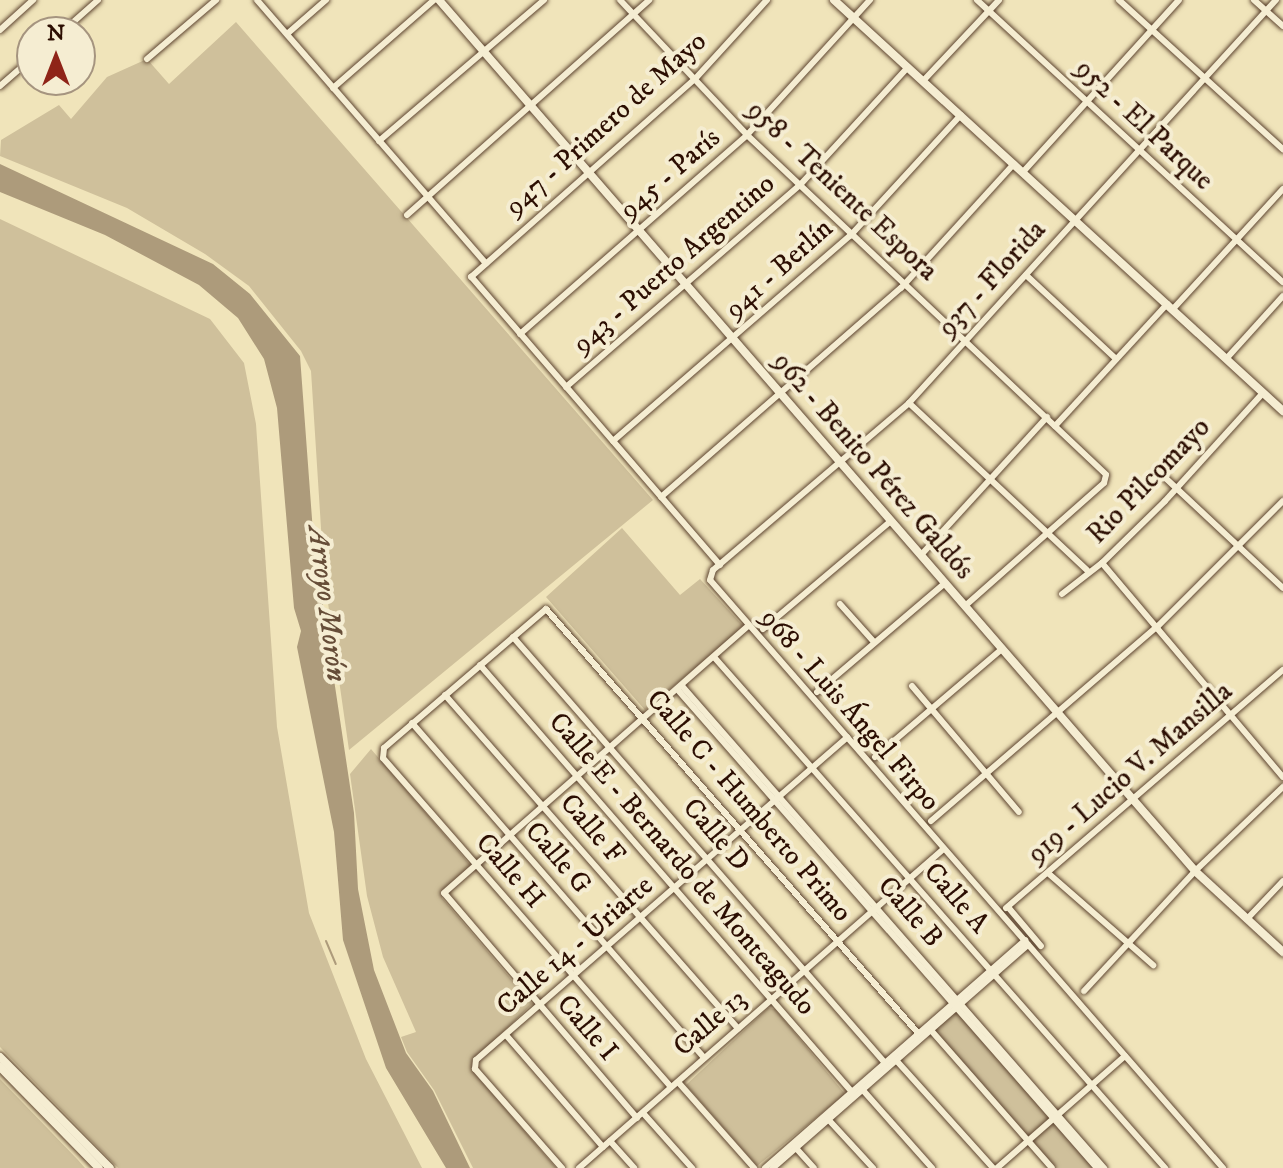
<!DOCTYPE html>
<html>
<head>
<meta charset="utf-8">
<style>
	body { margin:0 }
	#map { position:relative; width:1283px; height:1168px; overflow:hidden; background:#f0e4ba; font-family:"IM FELL DW Pica",serif }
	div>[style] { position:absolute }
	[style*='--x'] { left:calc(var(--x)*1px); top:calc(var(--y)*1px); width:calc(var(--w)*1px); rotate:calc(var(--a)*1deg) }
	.green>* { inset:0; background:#cfc09b }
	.water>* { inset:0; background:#ad9b7b }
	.stream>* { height:2px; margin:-1px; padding:0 1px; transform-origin:1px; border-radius:1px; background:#ad9b7b }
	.roads { filter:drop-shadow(0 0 2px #5d4430) drop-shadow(0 0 2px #5d4430) }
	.minor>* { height:6px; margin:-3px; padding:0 3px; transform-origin:3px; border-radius:3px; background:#f5edd2 }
	.secondary>* { height:8px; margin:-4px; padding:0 4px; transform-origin:4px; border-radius:4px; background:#f5edd2 }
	span { translate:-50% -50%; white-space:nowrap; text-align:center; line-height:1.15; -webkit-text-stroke:8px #f5edd2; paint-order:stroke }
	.street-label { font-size:28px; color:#2c0e02 }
	.water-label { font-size:30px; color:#664d38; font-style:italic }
	.north { position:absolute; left:16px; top:16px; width:80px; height:80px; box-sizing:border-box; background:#f5edd2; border:2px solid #a5947f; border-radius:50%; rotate:0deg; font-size:22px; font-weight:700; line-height:32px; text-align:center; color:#2c0e02 }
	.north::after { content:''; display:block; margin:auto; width:28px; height:36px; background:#8f2418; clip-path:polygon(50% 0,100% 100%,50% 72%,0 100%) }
</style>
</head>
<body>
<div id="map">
	<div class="green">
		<i style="clip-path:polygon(236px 22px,653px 500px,349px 750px,324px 575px,311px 371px,301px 351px,249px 286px,205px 254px,127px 208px,0 156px,1px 140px,59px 105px,71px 119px,107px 77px,147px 59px,169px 84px)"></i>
		<i style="clip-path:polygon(0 219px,210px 319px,244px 363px,256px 424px,277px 727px,309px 913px,366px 1059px,422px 1168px,118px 1168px,0 1047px)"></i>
		<i style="clip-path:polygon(622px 528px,680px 595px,700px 579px,744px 627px,645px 710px,546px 597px)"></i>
		<i style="clip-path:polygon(371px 749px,471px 866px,442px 891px,442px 898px,532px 1004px,472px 1062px,472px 1070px,556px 1168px,473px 1168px,434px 1090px,407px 1052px,401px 1037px,416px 1032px,383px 957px,367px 896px,350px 774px)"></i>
		<i style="clip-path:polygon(956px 1007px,1097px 1168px,1052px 1168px,930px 1030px)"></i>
		<i style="clip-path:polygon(768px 1008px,775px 1009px,845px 1094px,757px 1166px,686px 1085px)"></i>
		<i style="clip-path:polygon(0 1079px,78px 1160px,85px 1168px,0 1168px)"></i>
	</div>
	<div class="water">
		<i style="clip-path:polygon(0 164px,213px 264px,250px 294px,300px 356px,314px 546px,354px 813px,358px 889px,374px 970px,406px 1053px,433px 1091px,470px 1168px,446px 1168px,386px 1068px,343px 940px,334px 832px,297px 647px,301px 631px,294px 608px,277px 408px,264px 359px,238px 318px,199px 285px,105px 235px,0 192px)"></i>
	</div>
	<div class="stream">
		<i style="--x:326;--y:941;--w:25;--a:67"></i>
	</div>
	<div class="roads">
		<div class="minor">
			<i style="--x:257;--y:0;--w:349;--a:49"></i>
			<i style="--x:620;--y:0;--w:185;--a:46.7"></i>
			<i style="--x:747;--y:135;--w:494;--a:43.4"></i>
			<i style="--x:1106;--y:475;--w:8;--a:104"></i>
			<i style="--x:1104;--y:483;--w:186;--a:138.5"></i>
			<i style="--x:977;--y:0;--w:416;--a:42.7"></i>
			<i style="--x:1119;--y:0;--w:222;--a:42.3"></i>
			<i style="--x:1254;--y:0;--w:39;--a:42"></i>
			<i style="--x:0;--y:30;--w:45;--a:-42.3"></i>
			<i style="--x:62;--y:32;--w:48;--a:-41.6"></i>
			<i style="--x:287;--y:34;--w:52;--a:-41.1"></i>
			<i style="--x:147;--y:59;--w:91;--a:-40.5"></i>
			<i style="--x:923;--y:81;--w:111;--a:-46.8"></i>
			<i style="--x:0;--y:86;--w:43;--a:-41.2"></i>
			<i style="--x:333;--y:88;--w:134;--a:-41.1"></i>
			<i style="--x:379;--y:141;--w:217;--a:-40.5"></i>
			<i style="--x:1023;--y:172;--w:232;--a:-47.8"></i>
			<i style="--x:407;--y:215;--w:324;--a:-41.6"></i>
			<i style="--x:1026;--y:275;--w:123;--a:43"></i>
			<i style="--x:1173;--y:309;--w:163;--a:-47.5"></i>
			<i style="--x:520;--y:334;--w:302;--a:-41.2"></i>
			<i style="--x:747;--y:135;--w:183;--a:-47.7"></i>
			<i style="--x:1226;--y:359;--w:85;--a:-47.9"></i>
			<i style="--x:566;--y:387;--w:309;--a:-40.8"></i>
			<i style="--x:800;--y:185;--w:160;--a:-47.5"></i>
			<i style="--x:909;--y:403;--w:244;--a:43.2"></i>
			<i style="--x:1055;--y:426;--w:166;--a:-47.4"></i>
			<i style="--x:613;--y:441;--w:313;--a:-40.9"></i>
			<i style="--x:850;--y:236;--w:164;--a:-47.5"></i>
			<i style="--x:1158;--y:471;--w:171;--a:43.1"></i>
			<i style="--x:661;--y:497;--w:318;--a:-41.1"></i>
			<i style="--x:901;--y:288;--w:168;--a:-47.7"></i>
			<i style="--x:921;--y:555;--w:187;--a:-47.6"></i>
			<i style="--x:1102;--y:563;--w:280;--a:49.8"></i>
			<i style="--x:720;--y:565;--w:381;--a:-130.8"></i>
			<i style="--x:471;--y:277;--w:299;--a:-41.5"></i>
			<i style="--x:695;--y:79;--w:107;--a:-47.7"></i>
			<i style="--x:1062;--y:594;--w:51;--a:-37.8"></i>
			<i style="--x:1102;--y:563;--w:88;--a:-44.5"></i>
			<i style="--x:1165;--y:501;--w:146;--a:-47.8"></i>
			<i style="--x:840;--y:604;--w:51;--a:48.2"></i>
			<i style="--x:763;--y:629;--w:167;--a:-40.2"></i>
			<i style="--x:513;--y:637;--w:566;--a:48.87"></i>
			<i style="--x:714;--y:657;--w:682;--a:48.57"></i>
			<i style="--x:480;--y:665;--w:566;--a:48.94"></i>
			<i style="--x:682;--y:686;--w:641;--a:48.8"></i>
			<i style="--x:912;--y:686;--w:165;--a:49.7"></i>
			<i style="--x:677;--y:689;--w:637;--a:48.75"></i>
			<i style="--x:817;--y:692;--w:168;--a:-40.4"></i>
			<i style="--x:445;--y:695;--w:444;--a:48.7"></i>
			<i style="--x:412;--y:723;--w:444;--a:48.9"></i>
			<i style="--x:875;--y:757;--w:167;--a:-40.4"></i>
			<i style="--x:931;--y:821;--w:299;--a:-40.7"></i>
			<i style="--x:1158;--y:626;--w:177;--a:-45"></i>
			<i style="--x:1048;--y:873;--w:140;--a:41.2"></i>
			<i style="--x:1008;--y:907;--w:51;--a:49.8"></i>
			<i style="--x:1006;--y:908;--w:365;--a:-40.7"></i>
			<i style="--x:1247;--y:919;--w:52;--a:-46.5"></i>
			<i style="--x:1084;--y:991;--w:163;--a:-47.2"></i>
			<i style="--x:1195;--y:871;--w:122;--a:-43.7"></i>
			<i style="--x:929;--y:1028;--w:186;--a:48.7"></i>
			<i style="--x:506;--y:1035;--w:148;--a:49.1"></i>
			<i style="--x:895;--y:1059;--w:147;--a:48"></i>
			<i style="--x:678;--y:1082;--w:115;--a:48.5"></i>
			<i style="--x:671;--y:1087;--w:437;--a:-131.2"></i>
			<i style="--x:383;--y:758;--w:10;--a:-84"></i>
			<i style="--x:384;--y:748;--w:213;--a:-40.6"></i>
			<i style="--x:546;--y:609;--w:564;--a:48.74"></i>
			<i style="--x:861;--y:1088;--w:107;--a:48.4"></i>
			<i style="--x:643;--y:1113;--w:74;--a:48.3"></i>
			<i style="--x:637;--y:1118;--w:296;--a:-130.6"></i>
			<i style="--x:444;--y:893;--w:405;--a:-41.3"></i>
			<i style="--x:827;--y:1118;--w:68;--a:47.4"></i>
			<i style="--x:610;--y:1141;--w:36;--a:48"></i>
			<i style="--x:795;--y:1147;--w:28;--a:48"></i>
			<i style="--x:562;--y:1168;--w:132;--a:-131.3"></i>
			<i style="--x:475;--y:1069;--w:9;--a:-84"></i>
			<i style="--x:476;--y:1060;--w:492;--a:-41"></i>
			<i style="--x:579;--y:1168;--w:484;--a:-41.2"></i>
			<i style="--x:765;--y:1168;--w:346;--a:-41.2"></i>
			<i style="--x:773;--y:1168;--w:339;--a:-41.2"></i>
			<i style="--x:997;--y:1168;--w:170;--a:-41.2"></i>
			<i style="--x:1223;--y:1168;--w:780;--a:-131.1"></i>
			<i style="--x:710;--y:580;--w:10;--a:-73"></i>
			<i style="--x:713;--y:570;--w:257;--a:-40.4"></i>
			<i style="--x:909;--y:403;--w:545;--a:-47.68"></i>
		</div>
		<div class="secondary">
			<i style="--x:439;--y:0;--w:1153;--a:49.04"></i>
			<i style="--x:1195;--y:871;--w:120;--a:42.6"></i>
			<i style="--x:834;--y:0;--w:609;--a:42.47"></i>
			<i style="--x:0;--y:1057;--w:156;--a:45.3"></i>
			<i style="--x:0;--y:1067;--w:141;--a:45.6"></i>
		</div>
	</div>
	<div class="street-label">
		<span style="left:606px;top:124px;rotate:-42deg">947 - Primero de Mayo</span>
		<span style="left:1144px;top:125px;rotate:43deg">952 - El Parque</span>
		<span style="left:670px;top:174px;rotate:-41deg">945 - París</span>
		<span style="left:842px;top:191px;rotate:43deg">958 - Teniente Espora</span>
		<span style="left:674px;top:264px;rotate:-41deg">943 - Puerto Argentino</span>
		<span style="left:779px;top:269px;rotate:-42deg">941 - Berlín</span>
		<span style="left:992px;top:279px;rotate:-48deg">937 - Florida</span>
		<span style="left:873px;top:466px;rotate:49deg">962 - Benito Pérez Galdós</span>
		<span style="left:1149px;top:481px;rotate:-46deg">Rio Pilcomayo</span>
		<span style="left:850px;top:710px;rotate:49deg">968 - Luis Ángel Firpo</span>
		<span style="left:1130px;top:773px;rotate:-41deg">919 - Lucio V. Mansilla</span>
		<span style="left:749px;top:806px;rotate:49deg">Calle C - Humberto Primo</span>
		<span style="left:592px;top:829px;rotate:49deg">Calle F</span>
		<span style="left:716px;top:835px;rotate:49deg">Calle D</span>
		<span style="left:558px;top:858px;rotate:49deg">Calle G</span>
		<span style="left:682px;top:864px;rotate:49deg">Calle E - Bernardo de Monteagudo</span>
		<span style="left:510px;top:871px;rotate:49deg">Calle H</span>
		<span style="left:956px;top:898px;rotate:49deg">Calle A</span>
		<span style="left:910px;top:912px;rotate:49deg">Calle B</span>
		<span style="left:575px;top:946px;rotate:-41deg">Calle 14 - Uriarte</span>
		<span style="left:710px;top:1023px;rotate:-41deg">Calle 13</span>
		<span style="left:587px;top:1028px;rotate:49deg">Calle I</span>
	</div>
	<div class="water-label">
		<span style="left:326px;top:604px;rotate:83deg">Arroyo Morón</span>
	</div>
	<div class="north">N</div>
</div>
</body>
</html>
